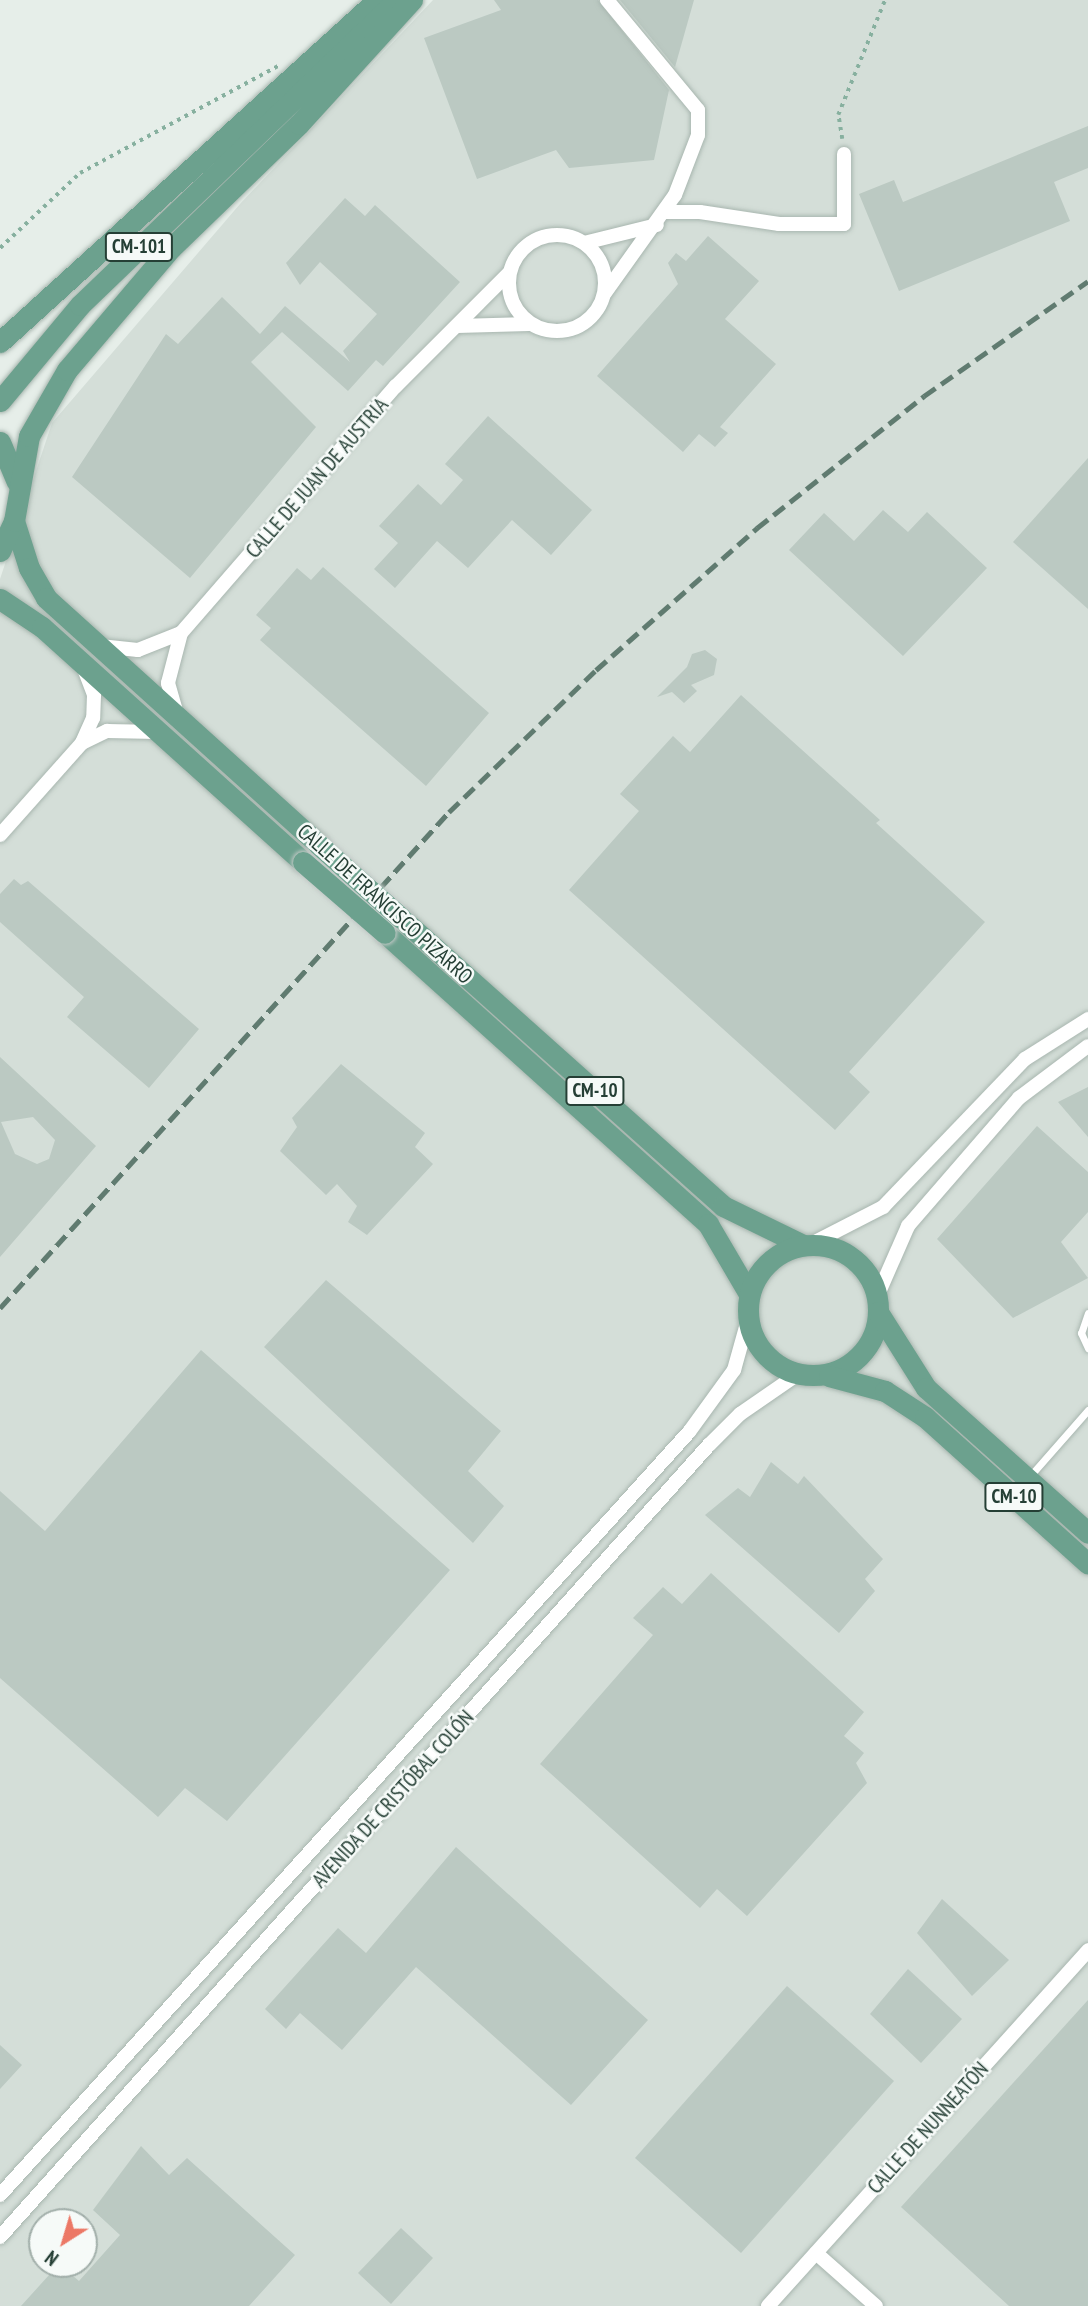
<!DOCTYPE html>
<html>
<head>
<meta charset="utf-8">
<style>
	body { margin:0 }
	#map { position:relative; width:1088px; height:2306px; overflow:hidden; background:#e6eee9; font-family:"PT Sans Narrow",sans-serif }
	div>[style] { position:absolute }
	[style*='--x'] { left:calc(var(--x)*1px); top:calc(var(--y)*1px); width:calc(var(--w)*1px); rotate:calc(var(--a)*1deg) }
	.built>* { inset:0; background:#d4ded8 }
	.building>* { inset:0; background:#bbc9c2 }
	.path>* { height:3.5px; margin-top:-1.75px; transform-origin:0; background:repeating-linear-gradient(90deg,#87b09f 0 3.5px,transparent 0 8.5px) }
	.roads { filter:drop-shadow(0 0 2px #a8b6af) drop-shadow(0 0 2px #a8b6af) }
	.service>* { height:7px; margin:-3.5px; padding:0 3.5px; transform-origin:3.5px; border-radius:3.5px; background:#fff }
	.minor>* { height:14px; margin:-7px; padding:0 7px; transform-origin:7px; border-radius:7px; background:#fff }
	.minor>.ring { margin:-7px; padding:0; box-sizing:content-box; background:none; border:14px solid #fff; border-radius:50% }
	.primary>* { height:21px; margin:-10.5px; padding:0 10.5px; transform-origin:10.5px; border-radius:10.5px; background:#6ca18e }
	.primary>.ring { margin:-10.5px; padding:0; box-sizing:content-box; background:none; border:21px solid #6ca18e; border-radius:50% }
	.rail>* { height:5px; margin-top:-2.5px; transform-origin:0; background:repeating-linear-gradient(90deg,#607b70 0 14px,transparent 0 21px) }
	.bridges { filter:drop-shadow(0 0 2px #c2c9c6) drop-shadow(0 0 2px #c2c9c6) }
	.primary-bridge>* { height:21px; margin:-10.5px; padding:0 10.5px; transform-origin:10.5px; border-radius:10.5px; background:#6ca18e }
	span { translate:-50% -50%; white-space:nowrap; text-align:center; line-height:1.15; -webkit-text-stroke:5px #f6faf8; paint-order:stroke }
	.shield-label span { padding:2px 5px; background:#f6faf8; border:2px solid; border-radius:5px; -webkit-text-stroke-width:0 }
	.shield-label { font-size:19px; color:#253f35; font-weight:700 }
	.street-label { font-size:21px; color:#253f35 }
	.north { position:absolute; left:28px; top:2208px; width:70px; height:70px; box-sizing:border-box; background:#f6faf8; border:2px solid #a2afaa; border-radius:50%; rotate:217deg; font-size:19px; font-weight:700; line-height:28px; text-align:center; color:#253f35 }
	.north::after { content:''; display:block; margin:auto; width:24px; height:32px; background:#ec7866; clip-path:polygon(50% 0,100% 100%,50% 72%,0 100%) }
</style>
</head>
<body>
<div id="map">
	<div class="built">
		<i style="clip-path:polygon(evenodd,433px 0,1088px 0,1088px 2306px,0 2306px,0 579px,52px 423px,240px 204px,433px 0,42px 2222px,84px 2222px,84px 2264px,42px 2264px,42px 2222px)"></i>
	</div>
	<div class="building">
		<i style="clip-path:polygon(494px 0,598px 0,669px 90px,654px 160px,569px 168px,556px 150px,477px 179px,424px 38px,501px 10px)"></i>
		<i style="clip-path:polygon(620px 0,694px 0,675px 67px)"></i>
		<i style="clip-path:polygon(1088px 126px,1088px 168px,1054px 182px,1070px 221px,899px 291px,859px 194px,894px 180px,903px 202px)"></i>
		<i style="clip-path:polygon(345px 198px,365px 216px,375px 205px,460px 282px,383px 366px,376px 360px,348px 391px,282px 332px,251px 362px,316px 427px,190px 578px,72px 477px,166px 334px,178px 344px,222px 297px,260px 334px,285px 306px,350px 362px,343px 351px,377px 314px,320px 262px,300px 285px,286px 263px)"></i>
		<i style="clip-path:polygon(708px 236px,759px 281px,725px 319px,776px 364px,720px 427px,728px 433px,715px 447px,699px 434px,683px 452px,597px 376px,678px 284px,668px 263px,676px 253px,686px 261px)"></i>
		<i style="clip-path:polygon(488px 416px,592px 510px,551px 555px,512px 520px,468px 568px,437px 541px,395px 588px,374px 569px,398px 543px,379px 526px,418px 484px,441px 505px,463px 480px,445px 464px)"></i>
		<i style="clip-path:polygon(1088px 458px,1088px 609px,1013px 542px)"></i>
		<i style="clip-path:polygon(883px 510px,908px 532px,927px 512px,987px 568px,903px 656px,789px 550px,824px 513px,854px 541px)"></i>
		<i style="clip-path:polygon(323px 567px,489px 713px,426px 786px,260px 640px,271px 628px,256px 615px,297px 568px,311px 580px)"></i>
		<i style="clip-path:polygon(705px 650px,717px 659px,714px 675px,691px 685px,697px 691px,684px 703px,672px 692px,657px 697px,687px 667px,692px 654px)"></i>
		<i style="clip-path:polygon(741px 695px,880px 820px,876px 823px,985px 922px,849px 1072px,870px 1092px,835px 1130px,569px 890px,639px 811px,620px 794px,673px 736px,690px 752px)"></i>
		<i style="clip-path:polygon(14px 879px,21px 885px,28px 881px,199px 1029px,149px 1088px,67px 1017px,84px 997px,0 922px,0 894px)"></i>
		<i style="clip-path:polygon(evenodd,0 1057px,96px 1146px,0 1257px,0 1057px,33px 1117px,55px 1140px,49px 1159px,37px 1164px,15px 1154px,1px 1122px,33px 1117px)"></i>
		<i style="clip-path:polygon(341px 1064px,425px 1133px,415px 1147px,433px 1164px,367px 1235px,348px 1222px,357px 1206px,337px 1184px,326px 1195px,280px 1151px,297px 1127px,292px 1118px)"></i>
		<i style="clip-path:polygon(1088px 1087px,1088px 1137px,1058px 1102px)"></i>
		<i style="clip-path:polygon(1037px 1126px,1088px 1172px,1088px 1212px,1061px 1242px,1088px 1278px,1013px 1318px,937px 1239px)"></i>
		<i style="clip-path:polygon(326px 1280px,501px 1431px,468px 1471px,504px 1506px,473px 1543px,264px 1347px)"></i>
		<i style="clip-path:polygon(201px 1350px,450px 1570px,227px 1821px,185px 1788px,158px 1817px,0 1678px,0 1491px,45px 1531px)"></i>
		<i style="clip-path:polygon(771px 1462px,798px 1484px,804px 1476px,883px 1559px,865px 1579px,875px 1591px,839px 1633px,705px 1515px,738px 1488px,750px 1497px)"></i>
		<i style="clip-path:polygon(711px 1573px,864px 1712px,844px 1736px,864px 1753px,856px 1763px,867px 1783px,747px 1916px,717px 1889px,700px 1908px,540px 1764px,653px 1635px,633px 1618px,663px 1587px,682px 1604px)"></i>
		<i style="clip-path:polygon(456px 1847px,648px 2020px,571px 2105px,416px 1967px,342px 2050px,300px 2013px,286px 2029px,265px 2009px,338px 1928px,366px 1953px)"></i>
		<i style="clip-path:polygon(942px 1899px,1009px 1960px,972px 1996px,917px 1933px)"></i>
		<i style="clip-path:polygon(908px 1969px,962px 2019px,921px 2063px,870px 2014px)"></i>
		<i style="clip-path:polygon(787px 1986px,894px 2081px,741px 2253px,635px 2158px)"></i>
		<i style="clip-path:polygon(1088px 2000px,1088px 2306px,1009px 2306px,901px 2207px)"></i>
		<i style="clip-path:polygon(0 2045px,22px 2065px,0 2089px)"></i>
		<i style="clip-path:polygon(141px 2146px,169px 2175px,187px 2158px,295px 2255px,249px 2306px,21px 2306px,59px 2264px,79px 2281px,120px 2235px,93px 2210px)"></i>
		<i style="clip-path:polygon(401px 2228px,433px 2258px,391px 2304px,358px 2273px)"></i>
	</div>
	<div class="path">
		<i style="--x:842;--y:139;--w:24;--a:-99"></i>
		<i style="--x:838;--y:115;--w:124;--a:-67.8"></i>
		<i style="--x:0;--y:248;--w:110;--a:-43.2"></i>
		<i style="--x:80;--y:173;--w:225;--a:-28.4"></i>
	</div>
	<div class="roads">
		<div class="service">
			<i style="--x:1088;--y:1313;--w:21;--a:109"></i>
			<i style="--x:1081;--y:1333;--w:17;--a:65"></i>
			<i style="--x:1030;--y:1476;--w:88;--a:-48.7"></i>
		</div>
		<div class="minor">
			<i style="--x:665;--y:212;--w:35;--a:0"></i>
			<i style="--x:700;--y:212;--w:80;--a:8.6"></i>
			<i style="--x:779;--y:224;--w:65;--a:0"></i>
			<i style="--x:844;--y:224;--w:70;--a:-90"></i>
			<i class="ring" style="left:509px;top:235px;width:82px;height:82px"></i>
			<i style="--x:584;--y:243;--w:75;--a:-13.9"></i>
			<i style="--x:605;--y:293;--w:120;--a:-54.5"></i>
			<i style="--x:675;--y:195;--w:64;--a:-69"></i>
			<i style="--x:698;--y:135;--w:25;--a:-90"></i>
			<i style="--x:698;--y:110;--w:143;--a:-129.6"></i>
			<i style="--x:457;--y:326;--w:72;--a:-1.6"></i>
			<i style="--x:181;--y:633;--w:327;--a:-49"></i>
			<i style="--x:396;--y:386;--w:160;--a:-45"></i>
			<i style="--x:100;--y:646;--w:38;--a:6"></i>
			<i style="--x:138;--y:650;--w:46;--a:-21.6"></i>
			<i style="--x:181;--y:633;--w:52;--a:104.6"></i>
			<i style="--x:168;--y:683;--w:32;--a:74"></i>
			<i style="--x:83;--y:666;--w:31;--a:69"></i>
			<i style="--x:94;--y:695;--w:23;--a:92"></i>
			<i style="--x:93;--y:718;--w:27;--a:114"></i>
			<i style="--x:82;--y:743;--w:28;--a:-26"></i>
			<i style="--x:107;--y:731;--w:50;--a:1.1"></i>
			<i style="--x:0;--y:835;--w:123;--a:-48.3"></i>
			<i style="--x:813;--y:1243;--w:79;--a:-27.2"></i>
			<i style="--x:883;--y:1207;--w:205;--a:-46.2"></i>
			<i style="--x:1025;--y:1059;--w:75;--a:-32.4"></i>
			<i style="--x:876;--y:1299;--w:80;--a:-66.3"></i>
			<i style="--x:908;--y:1226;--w:169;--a:-49.1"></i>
			<i style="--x:1019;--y:1098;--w:86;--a:-37"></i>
			<i style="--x:0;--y:2195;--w:1028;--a:-47.92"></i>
			<i style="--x:689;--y:1432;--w:77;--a:-54"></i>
			<i style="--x:734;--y:1370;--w:52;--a:-74.4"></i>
			<i style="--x:0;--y:2237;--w:1063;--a:-48.17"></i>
			<i style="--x:709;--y:1445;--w:44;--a:-45"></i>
			<i style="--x:740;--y:1414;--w:70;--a:-34.6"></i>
			<i style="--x:816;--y:2253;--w:80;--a:41.5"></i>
			<i style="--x:768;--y:2306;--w:479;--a:-48"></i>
		</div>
		<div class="primary">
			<i style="--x:0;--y:342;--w:509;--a:-42.21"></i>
			<i style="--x:0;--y:401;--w:125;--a:-50.2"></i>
			<i style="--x:80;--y:305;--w:433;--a:-43.9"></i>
			<i style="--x:0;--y:442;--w:43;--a:67"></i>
			<i style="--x:14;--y:521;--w:49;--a:72.3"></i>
			<i style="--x:29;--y:568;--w:34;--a:60"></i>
			<i style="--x:46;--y:598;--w:367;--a:42.1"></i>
			<i style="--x:0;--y:551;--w:33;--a:-65"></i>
			<i style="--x:14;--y:521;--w:86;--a:-80"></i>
			<i style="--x:29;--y:436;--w:76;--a:-60.1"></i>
			<i style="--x:67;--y:370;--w:160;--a:-49.6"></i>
			<i style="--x:171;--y:248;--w:178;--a:-44.1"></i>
			<i style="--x:299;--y:124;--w:168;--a:-47.7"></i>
			<i style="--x:0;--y:599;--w:50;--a:33.7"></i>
			<i style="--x:42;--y:627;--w:351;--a:42"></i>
			<i style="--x:401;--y:918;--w:432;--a:41.8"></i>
			<i style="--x:723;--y:1206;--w:87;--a:26"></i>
			<i style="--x:385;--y:933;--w:435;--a:42"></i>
			<i style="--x:708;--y:1224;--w:81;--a:59.6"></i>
			<i class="ring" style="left:748px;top:1245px;width:109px;height:109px"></i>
			<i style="--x:878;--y:1312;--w:90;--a:57.7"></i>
			<i style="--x:926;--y:1388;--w:217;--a:41.8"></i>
			<i style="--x:829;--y:1376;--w:58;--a:15"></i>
			<i style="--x:885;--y:1391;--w:48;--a:33"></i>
			<i style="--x:925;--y:1417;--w:219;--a:42"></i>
		</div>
	</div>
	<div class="rail">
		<i style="--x:0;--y:1308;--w:669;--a:-47.85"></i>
		<i style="--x:449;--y:812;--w:204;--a:-44"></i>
		<i style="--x:596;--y:670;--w:215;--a:-41.4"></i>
		<i style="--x:757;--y:528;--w:213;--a:-38.3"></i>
		<i style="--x:924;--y:396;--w:200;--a:-35"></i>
	</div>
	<div class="bridges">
		<div class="primary-bridge">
			<i style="--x:318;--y:844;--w:111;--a:41.7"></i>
			<i style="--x:303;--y:862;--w:108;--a:40.9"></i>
		</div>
	</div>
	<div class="shield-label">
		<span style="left:139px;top:247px">CM-101</span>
		<span style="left:595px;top:1091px">CM-10</span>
		<span style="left:1014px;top:1497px">CM-10</span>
	</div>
	<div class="street-label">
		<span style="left:317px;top:478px;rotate:-49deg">CALLE DE JUAN DE AUSTRIA</span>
		<span style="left:385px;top:904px;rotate:42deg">CALLE DE FRANCISCO PIZARRO</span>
		<span style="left:393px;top:1799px;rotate:-48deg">AVENIDA DE CRISTÓBAL COLÓN</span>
		<span style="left:928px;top:2128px;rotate:-48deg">CALLE DE NUNNEATÓN</span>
	</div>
	<div class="north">N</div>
</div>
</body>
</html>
